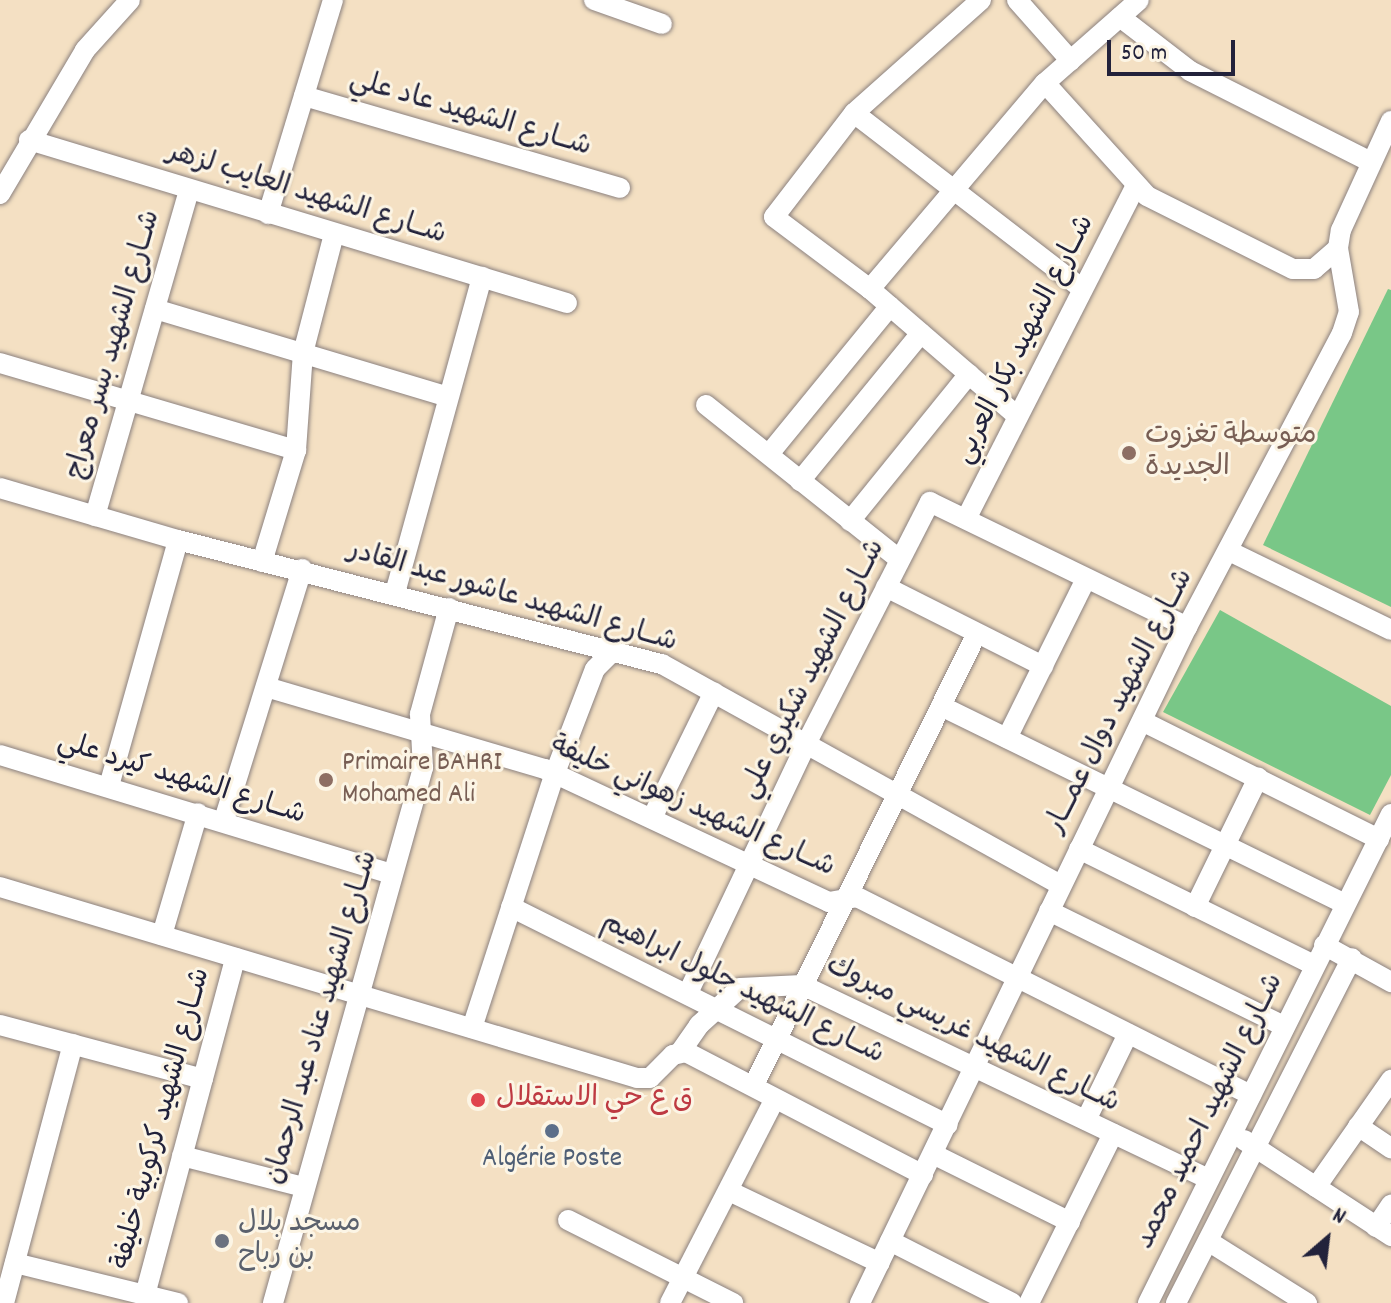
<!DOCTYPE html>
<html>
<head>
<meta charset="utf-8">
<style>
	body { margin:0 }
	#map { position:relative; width:1391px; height:1303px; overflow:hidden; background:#f4e0c3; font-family:Dekko,"Playpen Sans Arabic",sans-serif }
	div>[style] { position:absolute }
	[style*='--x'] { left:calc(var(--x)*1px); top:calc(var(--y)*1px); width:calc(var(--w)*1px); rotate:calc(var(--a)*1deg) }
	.green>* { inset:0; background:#79c787 }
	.roads { filter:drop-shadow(0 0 2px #8b817f) drop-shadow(0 0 2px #8b817f) }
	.minor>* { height:20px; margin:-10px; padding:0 10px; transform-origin:10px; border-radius:10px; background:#fff }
	.dots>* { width:22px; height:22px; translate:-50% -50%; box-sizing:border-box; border:4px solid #fcf5e5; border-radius:50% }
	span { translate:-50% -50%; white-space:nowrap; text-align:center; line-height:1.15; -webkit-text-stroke:6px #fcf5e5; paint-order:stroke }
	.street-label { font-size:28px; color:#22223b }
	.education-label { font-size:28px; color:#785e54 }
	.left { translate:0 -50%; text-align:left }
	.health-label { font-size:28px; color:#be3a42 }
	.service-label { font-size:28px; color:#4e5e75 }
	.worship-label { font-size:28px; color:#5b616d }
	.north { position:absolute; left:1287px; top:1199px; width:80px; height:80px; -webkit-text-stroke:6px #fcf5e5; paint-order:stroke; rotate:28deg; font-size:22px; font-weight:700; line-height:32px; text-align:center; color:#22223b }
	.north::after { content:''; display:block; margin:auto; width:28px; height:36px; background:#22223b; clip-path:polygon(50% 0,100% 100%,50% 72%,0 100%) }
	.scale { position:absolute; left:1107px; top:40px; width:128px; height:36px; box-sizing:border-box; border:4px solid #22223b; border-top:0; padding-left:10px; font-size:24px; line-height:28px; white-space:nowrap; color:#22223b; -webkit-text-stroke:6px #fcf5e5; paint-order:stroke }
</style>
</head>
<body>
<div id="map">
	<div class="green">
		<i style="clip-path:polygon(1388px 289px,1391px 290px,1391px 607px,1263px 545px)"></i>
		<i style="clip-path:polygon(1220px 610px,1391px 706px,1391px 775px,1370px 815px,1163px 712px)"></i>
	</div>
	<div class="roads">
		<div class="minor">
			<i style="--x:594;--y:0;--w:72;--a:19.4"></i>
			<i style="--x:981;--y:0;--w:170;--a:138.3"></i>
			<i style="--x:854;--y:113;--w:131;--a:127.6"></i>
			<i style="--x:774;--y:217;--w:120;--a:36.9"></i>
			<i style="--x:870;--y:289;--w:194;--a:40.8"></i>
			<i style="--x:1017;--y:0;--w:81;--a:48.5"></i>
			<i style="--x:1120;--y:17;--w:88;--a:37.6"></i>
			<i style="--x:1190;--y:71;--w:203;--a:26.7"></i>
			<i style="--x:1045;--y:83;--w:152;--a:47.9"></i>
			<i style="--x:1147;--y:196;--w:163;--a:26.6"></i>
			<i style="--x:1293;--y:269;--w:21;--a:0"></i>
			<i style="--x:1314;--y:269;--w:32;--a:-41"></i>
			<i style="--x:304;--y:96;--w:329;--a:16.2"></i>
			<i style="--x:854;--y:113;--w:287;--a:37.6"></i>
			<i style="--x:29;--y:140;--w:562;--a:16.86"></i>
			<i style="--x:0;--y:194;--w:167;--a:-59.4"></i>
			<i style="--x:85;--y:50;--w:67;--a:-48"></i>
			<i style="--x:268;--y:214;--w:224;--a:-73.1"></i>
			<i style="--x:870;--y:289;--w:270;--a:-49.7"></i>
			<i style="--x:1045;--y:83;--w:125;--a:-41.4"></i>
			<i style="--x:155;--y:309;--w:306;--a:16.7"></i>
			<i style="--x:0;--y:363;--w:309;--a:16.4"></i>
			<i style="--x:706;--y:405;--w:248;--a:38.6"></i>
			<i style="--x:769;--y:454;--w:191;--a:-50.7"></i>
			<i style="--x:800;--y:481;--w:191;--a:-50.7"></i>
			<i style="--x:0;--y:488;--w:185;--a:16.3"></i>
			<i style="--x:178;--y:540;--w:500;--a:14.4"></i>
			<i style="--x:662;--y:664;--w:456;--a:29"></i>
			<i style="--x:95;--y:516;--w:339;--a:-73.9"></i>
			<i style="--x:966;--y:519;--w:373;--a:-63"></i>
			<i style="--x:850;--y:521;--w:189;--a:-51"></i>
			<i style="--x:1229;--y:551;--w:180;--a:26"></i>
			<i style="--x:262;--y:562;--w:117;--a:-73.1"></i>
			<i style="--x:296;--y:450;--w:97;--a:-85.9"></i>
			<i style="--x:303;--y:353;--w:123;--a:-75.4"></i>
			<i style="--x:886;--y:587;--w:176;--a:26.7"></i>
			<i style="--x:395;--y:593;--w:328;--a:-74.6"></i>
			<i style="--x:266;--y:687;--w:291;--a:16.4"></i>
			<i style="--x:545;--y:769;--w:314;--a:25.1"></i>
			<i style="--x:829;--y:902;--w:28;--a:-10"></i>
			<i style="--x:857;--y:897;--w:441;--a:26.7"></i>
			<i style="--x:941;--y:706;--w:450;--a:26.1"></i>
			<i style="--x:1142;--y:721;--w:265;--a:26.5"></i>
			<i style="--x:1007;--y:738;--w:178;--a:-63.6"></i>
			<i style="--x:0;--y:755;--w:410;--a:16.9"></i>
			<i style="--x:109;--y:786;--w:255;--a:-74.3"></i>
			<i style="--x:652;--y:818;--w:140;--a:-63.8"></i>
			<i style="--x:224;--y:820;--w:263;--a:-72.7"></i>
			<i style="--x:1079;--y:849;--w:262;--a:26.3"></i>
			<i style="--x:0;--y:887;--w:665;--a:16.69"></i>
			<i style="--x:637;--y:1078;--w:13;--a:0"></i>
			<i style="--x:650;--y:1078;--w:33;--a:-45"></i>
			<i style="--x:673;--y:1055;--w:13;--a:-13"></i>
			<i style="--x:686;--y:1052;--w:267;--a:27.4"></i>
			<i style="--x:511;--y:907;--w:488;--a:26.5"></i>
			<i style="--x:1195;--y:907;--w:144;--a:-64"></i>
			<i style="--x:1049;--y:911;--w:262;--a:26.1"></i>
			<i style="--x:162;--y:935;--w:127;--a:-73.6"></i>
			<i style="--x:1324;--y:945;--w:77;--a:28.9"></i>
			<i style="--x:688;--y:993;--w:276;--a:-64.6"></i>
			<i style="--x:806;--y:744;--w:272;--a:-62.9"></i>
			<i style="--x:930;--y:502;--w:286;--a:25.9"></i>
			<i style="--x:0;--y:1025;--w:210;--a:14.9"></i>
			<i style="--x:472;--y:1028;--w:268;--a:-72"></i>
			<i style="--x:555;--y:773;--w:111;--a:-69"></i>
			<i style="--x:595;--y:669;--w:23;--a:-45"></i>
			<i style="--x:681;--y:1051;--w:32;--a:-55"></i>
			<i style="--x:699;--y:1025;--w:55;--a:-42.1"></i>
			<i style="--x:740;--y:988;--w:62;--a:-2.8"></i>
			<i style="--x:802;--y:985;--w:451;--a:25.5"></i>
			<i style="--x:754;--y:1085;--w:504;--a:-63.74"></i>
			<i style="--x:1086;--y:1120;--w:96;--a:-64"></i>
			<i style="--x:1358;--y:1126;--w:40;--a:34"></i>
			<i style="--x:1244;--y:1140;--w:176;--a:33.1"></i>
			<i style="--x:933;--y:1154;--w:153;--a:26.4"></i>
			<i style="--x:182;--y:1156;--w:126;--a:14.3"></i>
			<i style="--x:1316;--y:1187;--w:131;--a:-55"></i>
			<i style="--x:729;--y:1191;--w:167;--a:25.5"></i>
			<i style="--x:568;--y:1220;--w:185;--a:26.7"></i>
			<i style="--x:1376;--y:1227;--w:27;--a:-56"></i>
			<i style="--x:890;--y:1241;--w:137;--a:26.9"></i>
			<i style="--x:1208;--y:1241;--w:117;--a:32.1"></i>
			<i style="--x:15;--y:1263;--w:168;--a:13.8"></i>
			<i style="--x:145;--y:1295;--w:349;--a:-75"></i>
			<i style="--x:4;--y:1303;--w:268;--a:-75.1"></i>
			<i style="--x:273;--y:1303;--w:556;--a:-74.34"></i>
			<i style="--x:423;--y:768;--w:54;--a:-93.2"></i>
			<i style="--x:420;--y:714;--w:110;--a:-74.7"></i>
			<i style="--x:670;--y:1303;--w:229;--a:-62.8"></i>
			<i style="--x:860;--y:1303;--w:751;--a:-64.19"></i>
			<i style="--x:1187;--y:627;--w:332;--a:-62.2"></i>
			<i style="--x:1342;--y:333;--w:22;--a:-72"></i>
			<i style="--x:1349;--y:312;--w:65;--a:-99.8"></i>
			<i style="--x:1338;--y:248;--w:18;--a:-81"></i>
			<i style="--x:1341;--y:230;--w:120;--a:-65.4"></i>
			<i style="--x:1029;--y:1303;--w:189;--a:-63.6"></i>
			<i style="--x:1148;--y:1303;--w:546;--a:-63.58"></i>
			<i style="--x:1176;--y:1303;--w:387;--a:-63"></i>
		</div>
	</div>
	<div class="dots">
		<i style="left:1129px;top:453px;background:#8d6e63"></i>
		<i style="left:326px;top:780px;background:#8d6e63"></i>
		<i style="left:478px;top:1100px;background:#e0444e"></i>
		<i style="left:552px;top:1131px;background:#5c6f8a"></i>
		<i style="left:222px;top:1241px;background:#6b7280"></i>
	</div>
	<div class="street-label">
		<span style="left:470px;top:115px;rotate:16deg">شــارع الشهيد عاد علي</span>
		<span style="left:306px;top:195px;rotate:17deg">شــارع الشهيد العايب لزهر</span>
		<span style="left:1026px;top:340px;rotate:-63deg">شــارع الشهيد بكار العربي</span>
		<span style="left:115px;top:345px;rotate:-74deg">شــارع الشهيد بسر معراج</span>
		<span style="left:512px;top:598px;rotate:16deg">شــارع الشهيد عاشور عبد القادر</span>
		<span style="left:814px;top:670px;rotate:-63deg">شــارع الشهيد شكيري علي</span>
		<span style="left:1121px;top:702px;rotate:-63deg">شــارع الشهيد دوال عمـــار</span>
		<span style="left:181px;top:780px;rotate:17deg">شــارع الشهيد كيرد علي</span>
		<span style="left:692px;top:808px;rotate:24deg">شــارع الشهيد زهواني خليفة</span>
		<span style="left:742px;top:990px;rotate:26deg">شــارع الشهيد جلول ابراهيم</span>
		<span style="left:323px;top:1018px;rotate:-74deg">شــارع الشهيد عناد عبد الرحمان</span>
		<span style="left:972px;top:1036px;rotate:26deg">شــارع الشهيد غريسي مبروك</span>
		<span style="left:1211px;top:1112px;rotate:-64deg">شــارع الشهيد احميد محمد</span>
		<span style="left:163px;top:1119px;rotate:-75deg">شــارع الشهيد كركوبية خليفة</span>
	</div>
	<div class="education-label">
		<span class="left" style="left:1145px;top:453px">متوسطة تغزوت<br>الجديدة</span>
		<span class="left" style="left:342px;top:780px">Primaire BAHRI<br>Mohamed Ali</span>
	</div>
	<div class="health-label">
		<span class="left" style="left:496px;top:1100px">ق ع حي الاستقلال</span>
	</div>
	<div class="service-label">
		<span style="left:552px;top:1160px">Algérie Poste</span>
	</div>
	<div class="worship-label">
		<span class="left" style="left:238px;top:1241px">مسجد بلال<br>بن رباح</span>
	</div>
	<div class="north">N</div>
	<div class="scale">50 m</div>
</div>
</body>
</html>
